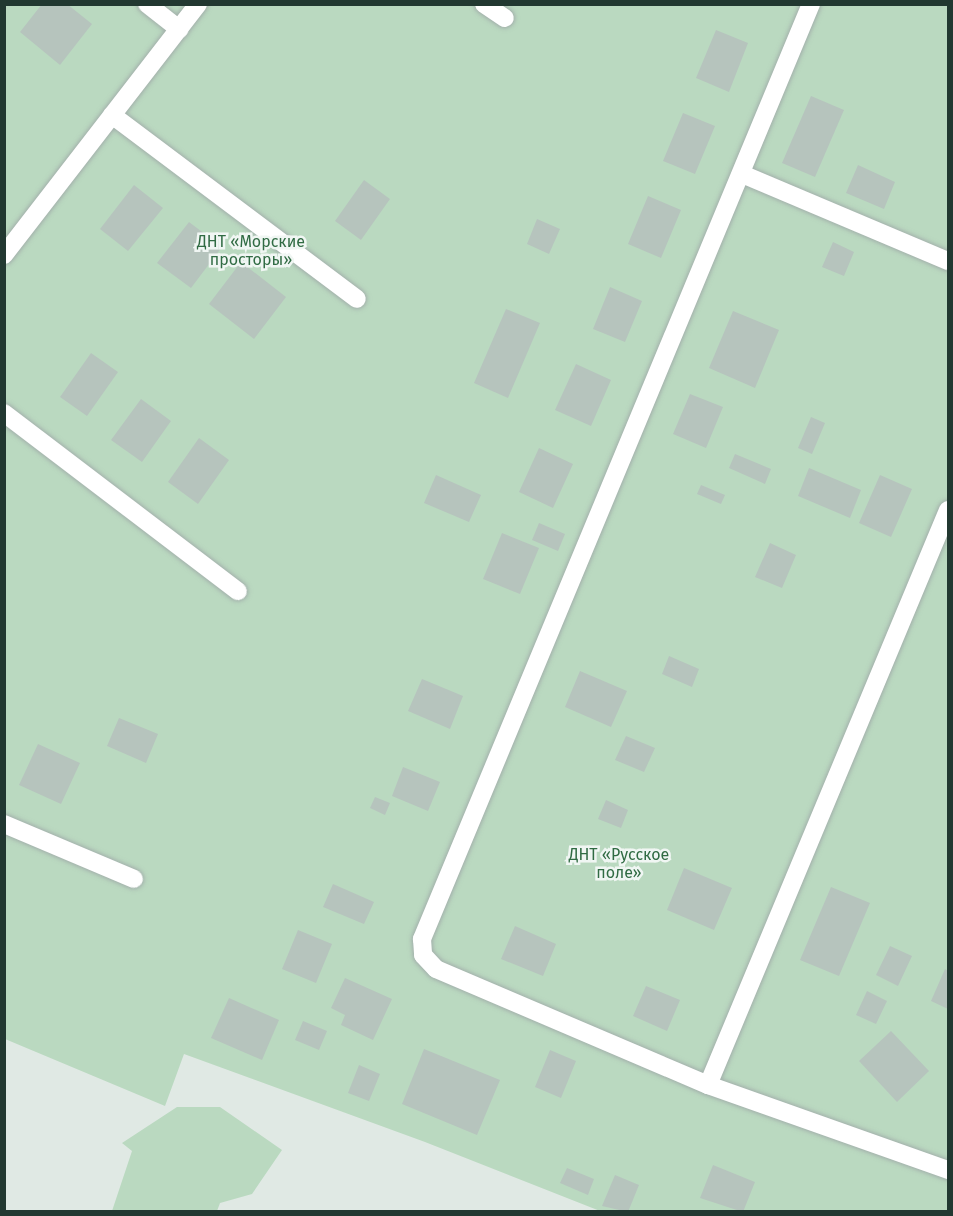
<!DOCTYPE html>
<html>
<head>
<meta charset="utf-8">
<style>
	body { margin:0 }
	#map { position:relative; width:953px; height:1216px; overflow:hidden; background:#e0e9e4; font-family:"Fira Sans",sans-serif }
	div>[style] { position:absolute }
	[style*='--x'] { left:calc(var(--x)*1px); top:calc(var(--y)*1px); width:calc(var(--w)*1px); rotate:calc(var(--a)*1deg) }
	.green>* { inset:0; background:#bad9c0 }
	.building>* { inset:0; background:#b6c4bd }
	.roads { filter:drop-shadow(0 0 2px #a3b0ab) drop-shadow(0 0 2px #a3b0ab) }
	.minor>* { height:18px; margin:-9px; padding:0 9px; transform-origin:9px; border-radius:9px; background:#fff }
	span { translate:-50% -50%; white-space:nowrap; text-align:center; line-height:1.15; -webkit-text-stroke:5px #f0f6f3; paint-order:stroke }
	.park-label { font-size:16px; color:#306b43 }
	.frame { position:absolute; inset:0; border:6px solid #223831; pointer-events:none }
</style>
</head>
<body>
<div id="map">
	<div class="green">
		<i style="clip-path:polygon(4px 5px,948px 5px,948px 1211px,600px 1211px,425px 1142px,184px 1054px,165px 1106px,5px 1039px)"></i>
		<i style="clip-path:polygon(177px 1107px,220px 1107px,282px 1150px,252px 1194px,220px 1203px,217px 1211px,112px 1211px,132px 1151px,122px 1143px)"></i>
	</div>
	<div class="building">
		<i style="clip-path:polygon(42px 4px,67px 4px,92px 24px,60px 65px,20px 32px)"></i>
		<i style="clip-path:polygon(716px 30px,748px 43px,729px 92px,696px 78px)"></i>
		<i style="clip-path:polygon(811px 96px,844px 110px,815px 177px,782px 163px)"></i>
		<i style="clip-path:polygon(683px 113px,715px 126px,695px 174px,663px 161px)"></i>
		<i style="clip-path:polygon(858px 165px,895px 182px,884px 209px,846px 193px)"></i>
		<i style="clip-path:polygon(364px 180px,390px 199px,361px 240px,335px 221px)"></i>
		<i style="clip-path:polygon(134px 185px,163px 208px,128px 251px,100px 229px)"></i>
		<i style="clip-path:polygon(648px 196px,681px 210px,661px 258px,628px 244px)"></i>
		<i style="clip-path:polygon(537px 219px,560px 229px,549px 254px,527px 244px)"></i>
		<i style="clip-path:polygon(189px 222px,222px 247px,191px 288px,157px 263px)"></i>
		<i style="clip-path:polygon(833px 242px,854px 252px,844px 276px,822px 267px)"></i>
		<i style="clip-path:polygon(241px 262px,286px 297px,254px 339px,209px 304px)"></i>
		<i style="clip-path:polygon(610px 287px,642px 301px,625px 342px,593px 329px)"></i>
		<i style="clip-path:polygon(506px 309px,540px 323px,508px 398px,474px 383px)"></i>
		<i style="clip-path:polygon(733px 311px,779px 330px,755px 388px,709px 368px)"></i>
		<i style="clip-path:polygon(91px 353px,118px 372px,87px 416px,60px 397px)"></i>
		<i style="clip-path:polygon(576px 364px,611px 380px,591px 426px,555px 410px)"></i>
		<i style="clip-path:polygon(690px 394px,723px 407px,706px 448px,673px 434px)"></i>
		<i style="clip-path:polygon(141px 399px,171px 421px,142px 462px,111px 440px)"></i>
		<i style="clip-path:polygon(811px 417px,825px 423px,812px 454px,798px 448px)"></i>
		<i style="clip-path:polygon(199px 438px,229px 460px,198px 504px,168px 482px)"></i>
		<i style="clip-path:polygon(539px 448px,573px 464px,553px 508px,519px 492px)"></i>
		<i style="clip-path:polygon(735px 454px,771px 469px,765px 484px,729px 468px)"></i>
		<i style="clip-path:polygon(809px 468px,861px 490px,850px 518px,798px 496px)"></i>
		<i style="clip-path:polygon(436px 475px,481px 495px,469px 522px,424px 503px)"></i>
		<i style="clip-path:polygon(880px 475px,912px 489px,891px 537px,859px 523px)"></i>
		<i style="clip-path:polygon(701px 485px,725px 495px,721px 504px,697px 494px)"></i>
		<i style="clip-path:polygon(539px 523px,565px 534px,558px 551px,532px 540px)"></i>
		<i style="clip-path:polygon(502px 533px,539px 548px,520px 594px,483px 579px)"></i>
		<i style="clip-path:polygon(770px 543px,796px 555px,782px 588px,755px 577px)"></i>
		<i style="clip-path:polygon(669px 656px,699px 669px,692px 687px,662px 674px)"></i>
		<i style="clip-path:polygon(580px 671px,627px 691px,611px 727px,565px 707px)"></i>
		<i style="clip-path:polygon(422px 679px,463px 696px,450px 729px,408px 711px)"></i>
		<i style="clip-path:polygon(119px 718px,158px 734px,146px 763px,107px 746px)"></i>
		<i style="clip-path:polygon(626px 736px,655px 748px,644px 772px,615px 760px)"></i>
		<i style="clip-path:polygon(38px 744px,80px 763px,61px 804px,19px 785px)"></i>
		<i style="clip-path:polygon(403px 767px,440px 782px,428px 811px,392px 796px)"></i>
		<i style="clip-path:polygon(375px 797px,390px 803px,385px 815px,370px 808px)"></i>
		<i style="clip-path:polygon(606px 800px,628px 810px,621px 828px,598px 819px)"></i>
		<i style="clip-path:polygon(684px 868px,732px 888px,714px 930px,667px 910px)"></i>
		<i style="clip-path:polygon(333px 884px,374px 902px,364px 924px,323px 907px)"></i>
		<i style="clip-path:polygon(831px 887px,870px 903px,839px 976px,800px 960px)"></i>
		<i style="clip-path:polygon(515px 926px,556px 944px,543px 976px,501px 959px)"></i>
		<i style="clip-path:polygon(298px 930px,332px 944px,316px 983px,282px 969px)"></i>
		<i style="clip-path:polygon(890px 946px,912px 956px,898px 986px,876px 975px)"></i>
		<i style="clip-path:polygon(945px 969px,948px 971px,948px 1009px,931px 1001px)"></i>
		<i style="clip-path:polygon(345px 978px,392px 999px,373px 1040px,341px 1025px,345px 1015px,331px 1008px)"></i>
		<i style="clip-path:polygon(646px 986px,680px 1000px,667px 1031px,633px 1016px)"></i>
		<i style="clip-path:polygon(867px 991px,887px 1001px,876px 1024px,856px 1015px)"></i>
		<i style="clip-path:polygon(229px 998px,279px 1020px,262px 1060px,211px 1038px)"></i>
		<i style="clip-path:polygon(303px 1021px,327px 1031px,319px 1050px,295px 1040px)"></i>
		<i style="clip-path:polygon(891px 1031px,929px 1071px,897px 1102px,859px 1061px)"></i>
		<i style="clip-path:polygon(424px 1049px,500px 1080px,477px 1135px,402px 1104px)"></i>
		<i style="clip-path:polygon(550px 1050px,576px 1061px,561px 1098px,535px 1087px)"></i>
		<i style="clip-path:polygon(359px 1065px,380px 1074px,369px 1101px,348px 1093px)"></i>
		<i style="clip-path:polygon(713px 1165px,755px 1182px,743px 1212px,700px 1198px)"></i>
		<i style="clip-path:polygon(567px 1168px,594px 1179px,588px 1195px,560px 1183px)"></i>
		<i style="clip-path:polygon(615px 1175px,639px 1185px,628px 1212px,602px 1206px)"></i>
	</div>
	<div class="roads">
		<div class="minor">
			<i style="--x:147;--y:4;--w:41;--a:38"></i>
			<i style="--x:484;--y:4;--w:25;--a:34"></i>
			<i style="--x:811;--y:4;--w:1013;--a:112.59"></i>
			<i style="--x:422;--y:939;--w:16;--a:86"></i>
			<i style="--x:423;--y:955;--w:19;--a:47"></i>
			<i style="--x:436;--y:969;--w:296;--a:23.1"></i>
			<i style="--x:708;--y:1085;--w:255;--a:19.5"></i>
			<i style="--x:112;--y:115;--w:306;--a:36.9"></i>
			<i style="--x:742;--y:174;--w:224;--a:22.9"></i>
			<i style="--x:4;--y:255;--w:317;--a:-52.3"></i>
			<i style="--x:4;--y:413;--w:294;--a:37.3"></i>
			<i style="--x:4;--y:824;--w:141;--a:22.9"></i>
			<i style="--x:708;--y:1085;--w:623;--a:-67.34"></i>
		</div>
	</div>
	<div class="park-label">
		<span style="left:251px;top:251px">ДНТ «Морские<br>просторы»</span>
		<span style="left:619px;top:864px">ДНТ «Русское<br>поле»</span>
	</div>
	<div class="frame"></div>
</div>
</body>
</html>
